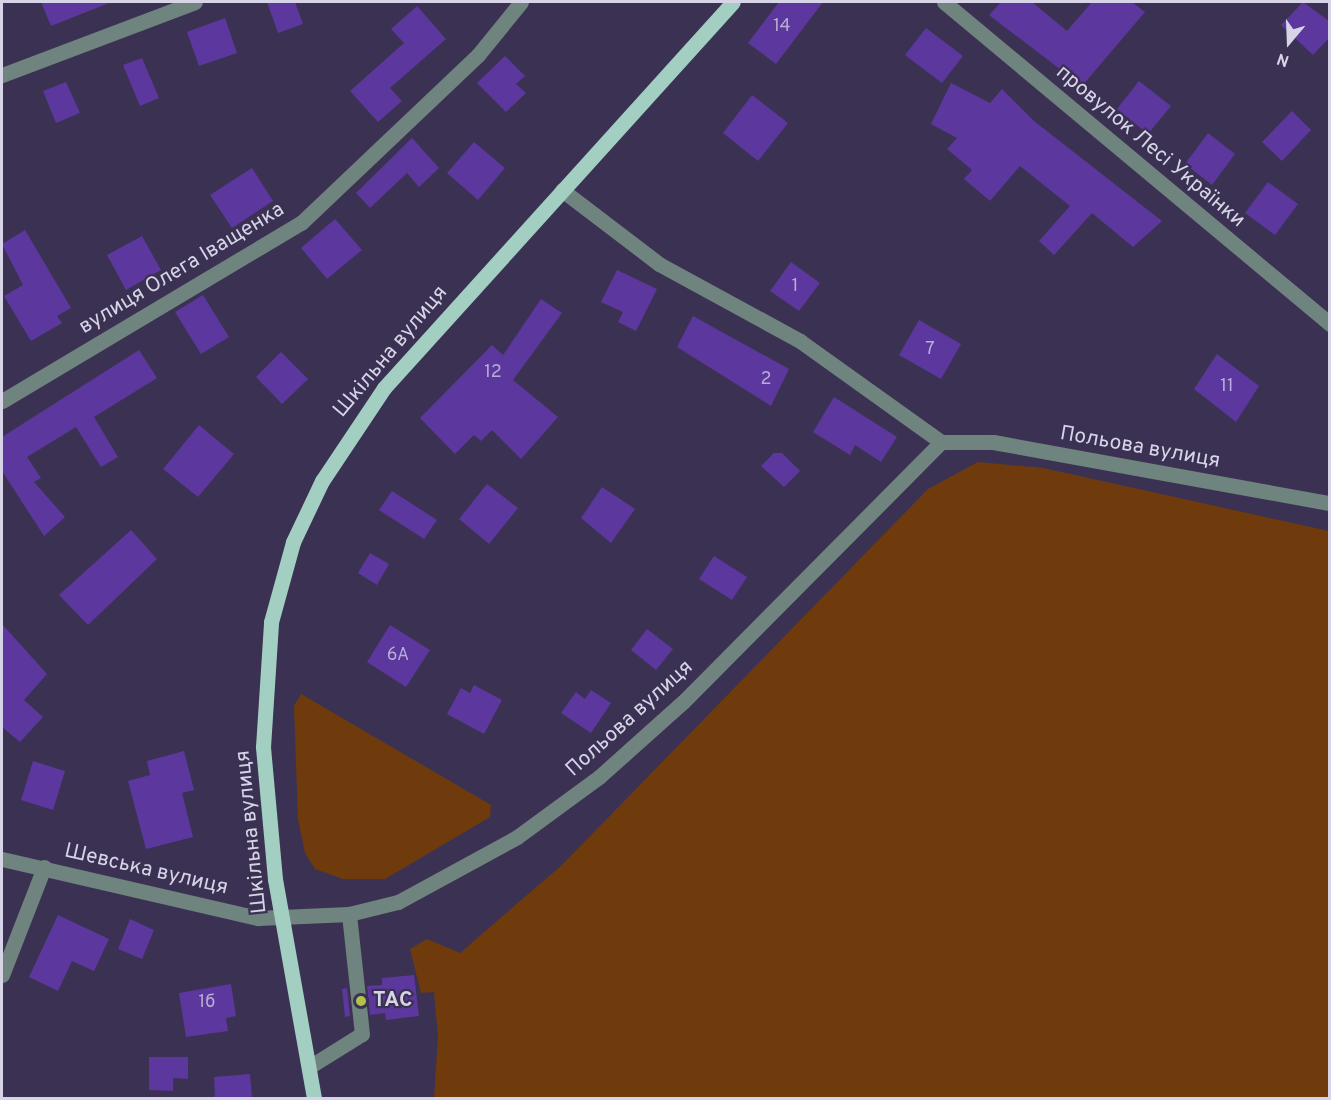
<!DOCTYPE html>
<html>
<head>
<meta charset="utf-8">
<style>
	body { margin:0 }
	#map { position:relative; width:1331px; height:1100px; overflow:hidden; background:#3b3253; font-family:Overpass,sans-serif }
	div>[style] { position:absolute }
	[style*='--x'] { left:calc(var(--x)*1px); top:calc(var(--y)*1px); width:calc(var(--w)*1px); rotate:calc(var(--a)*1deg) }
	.green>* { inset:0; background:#6f3b0d }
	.building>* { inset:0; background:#5c379d }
	.minor>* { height:15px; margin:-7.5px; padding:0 7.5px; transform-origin:7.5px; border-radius:7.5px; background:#6f847e }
	.major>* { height:15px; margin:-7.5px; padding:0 7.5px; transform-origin:7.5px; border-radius:7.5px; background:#a3cec2 }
	.dots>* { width:16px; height:16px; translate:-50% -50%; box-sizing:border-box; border:3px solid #3b3253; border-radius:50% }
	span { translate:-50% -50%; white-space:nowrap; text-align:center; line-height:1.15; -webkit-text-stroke:4.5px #3b3253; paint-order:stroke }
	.number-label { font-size:18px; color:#b9add5 }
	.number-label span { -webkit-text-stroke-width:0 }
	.street-label { font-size:21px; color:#d8d4e8 }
	.poi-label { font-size:21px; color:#d8d4e8; font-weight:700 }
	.left { translate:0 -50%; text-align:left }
	.frame { position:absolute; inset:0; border:3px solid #d8d4e8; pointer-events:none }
	.north { position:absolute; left:1259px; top:12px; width:60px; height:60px; -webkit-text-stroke:4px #3b3253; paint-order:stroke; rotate:199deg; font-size:16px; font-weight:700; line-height:24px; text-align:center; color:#d8d4e8 }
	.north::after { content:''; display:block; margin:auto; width:21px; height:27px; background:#d8d4e8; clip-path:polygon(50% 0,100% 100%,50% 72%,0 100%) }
</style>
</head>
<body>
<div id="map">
	<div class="green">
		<i style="clip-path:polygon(978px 462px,1043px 468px,1329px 531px,1329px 1098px,434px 1098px,438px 1036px,434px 992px,421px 993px,410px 949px,427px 939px,460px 953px,562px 865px,928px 489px)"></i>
		<i style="clip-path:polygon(301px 694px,491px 805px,490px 817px,385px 879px,343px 879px,315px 869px,305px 853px,298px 819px,294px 706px)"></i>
	</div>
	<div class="building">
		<i style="clip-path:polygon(41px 2px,109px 2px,109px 3px,51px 26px)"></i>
		<i style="clip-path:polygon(267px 2px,295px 2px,303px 24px,278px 33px)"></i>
		<i style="clip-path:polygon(779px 2px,823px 2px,776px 64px,748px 43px)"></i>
		<i style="clip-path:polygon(1001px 2px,1032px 2px,1067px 31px,1092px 2px,1132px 2px,1145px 12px,1082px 86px,989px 15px)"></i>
		<i style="clip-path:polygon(1303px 2px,1329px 21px,1329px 38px,1313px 55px,1281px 25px)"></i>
		<i style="clip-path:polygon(417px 6px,446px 39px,390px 88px,402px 101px,378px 122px,350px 91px,404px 43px,391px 29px)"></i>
		<i style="clip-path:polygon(225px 18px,237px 53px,199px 66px,187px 32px)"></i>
		<i style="clip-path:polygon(926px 28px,963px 56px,942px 83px,905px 55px)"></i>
		<i style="clip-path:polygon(505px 56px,525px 76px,516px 84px,526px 93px,506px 112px,477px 83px)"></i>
		<i style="clip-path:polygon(142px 58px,159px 98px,140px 106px,123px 65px)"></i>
		<i style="clip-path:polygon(1139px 81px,1171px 106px,1148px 134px,1117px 109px)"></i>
		<i style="clip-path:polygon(66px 82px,80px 113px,56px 123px,43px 91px)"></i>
		<i style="clip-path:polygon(951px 83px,990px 103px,1002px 89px,1034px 121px,1162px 221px,1133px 247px,1092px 213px,1054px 255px,1039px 241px,1070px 206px,1020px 166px,990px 201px,964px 179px,972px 170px,947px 149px,957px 138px,931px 124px)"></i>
		<i style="clip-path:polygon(752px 95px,788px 123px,758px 161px,723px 133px)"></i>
		<i style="clip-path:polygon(1292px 111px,1311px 130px,1282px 161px,1262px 142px)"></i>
		<i style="clip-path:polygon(1208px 133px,1235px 154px,1212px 185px,1185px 164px)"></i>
		<i style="clip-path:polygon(412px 138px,439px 168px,419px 187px,407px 173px,370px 208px,356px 193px)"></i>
		<i style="clip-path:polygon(474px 142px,505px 168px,478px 200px,447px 173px)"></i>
		<i style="clip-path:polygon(252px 168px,273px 201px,232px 228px,210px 195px)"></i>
		<i style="clip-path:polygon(1268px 182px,1298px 204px,1275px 235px,1245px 213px)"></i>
		<i style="clip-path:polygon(335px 219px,362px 250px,327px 279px,301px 248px)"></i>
		<i style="clip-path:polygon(25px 230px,71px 308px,57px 316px,62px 323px,31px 341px,4px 296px,23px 285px,2px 244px)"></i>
		<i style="clip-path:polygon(142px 236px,161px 270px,126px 290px,107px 255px)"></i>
		<i style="clip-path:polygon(791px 262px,820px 283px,799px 311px,770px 291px)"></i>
		<i style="clip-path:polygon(617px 270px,657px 289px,636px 331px,618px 322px,623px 312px,601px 302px)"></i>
		<i style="clip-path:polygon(203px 295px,229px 337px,201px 354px,175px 312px)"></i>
		<i style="clip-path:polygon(541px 299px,562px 313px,513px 380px,558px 417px,521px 459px,492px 430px,481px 441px,474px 435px,455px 454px,420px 418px,492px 345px,503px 355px)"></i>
		<i style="clip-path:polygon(693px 316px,789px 369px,771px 406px,677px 347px)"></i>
		<i style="clip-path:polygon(919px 320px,961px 344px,941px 379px,899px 355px)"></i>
		<i style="clip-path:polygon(139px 350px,157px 378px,94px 417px,118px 457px,101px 467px,76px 427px,27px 457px,41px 478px,34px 482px,65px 517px,44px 536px,2px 471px,2px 437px)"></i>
		<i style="clip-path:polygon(281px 352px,308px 379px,282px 404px,256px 377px)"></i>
		<i style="clip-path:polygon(1217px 354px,1259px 386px,1236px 422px,1194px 389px)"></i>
		<i style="clip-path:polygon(834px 397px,897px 437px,881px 462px,855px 445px,850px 455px,813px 432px)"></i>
		<i style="clip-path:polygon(199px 425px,234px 454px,198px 497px,163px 469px)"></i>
		<i style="clip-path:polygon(774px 453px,782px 453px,800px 471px,784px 487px,761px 466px)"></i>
		<i style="clip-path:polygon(487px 484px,518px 508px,489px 544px,459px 519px)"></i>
		<i style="clip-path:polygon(602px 487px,635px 509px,611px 543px,581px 518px)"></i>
		<i style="clip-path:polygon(392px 491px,437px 520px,424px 539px,379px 510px)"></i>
		<i style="clip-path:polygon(131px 530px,157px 559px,88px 625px,59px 595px)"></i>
		<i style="clip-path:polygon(370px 553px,389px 564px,377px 585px,358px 573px)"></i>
		<i style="clip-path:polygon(714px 556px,747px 577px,732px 600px,699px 579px)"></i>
		<i style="clip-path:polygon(2px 624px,47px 674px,24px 700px,43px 717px,20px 742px,2px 727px)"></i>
		<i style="clip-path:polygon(390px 625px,430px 650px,406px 687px,367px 662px)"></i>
		<i style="clip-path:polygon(647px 629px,673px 649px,656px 670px,631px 650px)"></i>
		<i style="clip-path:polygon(474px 685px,502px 700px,484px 734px,447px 714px,461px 688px,470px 693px)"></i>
		<i style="clip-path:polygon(591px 690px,611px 703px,591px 733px,561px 713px,576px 692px,585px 699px)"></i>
		<i style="clip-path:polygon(184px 751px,194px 790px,182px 793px,193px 837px,146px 849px,128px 781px,150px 775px,147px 761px)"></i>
		<i style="clip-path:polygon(33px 761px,65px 771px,53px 810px,21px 800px)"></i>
		<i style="clip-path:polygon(58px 915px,109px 939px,94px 971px,72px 961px,58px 991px,29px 977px)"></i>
		<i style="clip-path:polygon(130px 919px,154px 930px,142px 959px,118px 949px)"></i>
		<i style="clip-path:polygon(414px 975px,419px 1016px,386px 1020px,385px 1013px,370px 1015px,367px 986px,382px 985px,382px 978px)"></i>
		<i style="clip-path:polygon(231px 984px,236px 1016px,226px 1018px,228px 1031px,186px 1037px,179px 993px)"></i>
		<i style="clip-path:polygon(347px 988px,350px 1016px,345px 1017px,342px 989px)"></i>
		<i style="clip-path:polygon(149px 1057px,188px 1057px,188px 1079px,173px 1078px,173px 1091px,149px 1090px)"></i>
		<i style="clip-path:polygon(250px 1074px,252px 1098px,215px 1098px,214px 1077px)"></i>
	</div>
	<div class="minor">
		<i style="--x:944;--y:2;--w:503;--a:39.83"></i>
		<i style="--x:2;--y:75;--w:206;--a:-20.7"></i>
		<i style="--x:562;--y:190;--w:122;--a:37.3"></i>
		<i style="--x:659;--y:264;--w:161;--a:28.6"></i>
		<i style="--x:800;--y:341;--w:173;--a:35.6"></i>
		<i style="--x:2;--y:401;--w:348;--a:-30.8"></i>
		<i style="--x:301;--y:223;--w:244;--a:-43.5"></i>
		<i style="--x:478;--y:55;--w:68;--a:-50.9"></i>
		<i style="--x:2;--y:859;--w:263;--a:13"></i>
		<i style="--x:258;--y:918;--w:91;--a:-2.5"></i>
		<i style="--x:349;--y:914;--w:50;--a:-13.8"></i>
		<i style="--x:398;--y:902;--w:136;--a:-28.6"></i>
		<i style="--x:517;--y:837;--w:102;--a:-36.2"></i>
		<i style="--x:599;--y:777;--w:113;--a:-41.8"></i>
		<i style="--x:683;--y:702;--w:366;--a:-45.2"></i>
		<i style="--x:941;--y:442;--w:52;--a:0"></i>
		<i style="--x:993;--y:442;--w:342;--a:10.3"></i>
		<i style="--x:2;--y:975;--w:116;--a:-68.7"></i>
		<i style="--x:309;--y:1067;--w:62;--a:-31.9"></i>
		<i style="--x:362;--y:1034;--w:121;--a:-96.2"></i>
	</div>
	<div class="major">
		<i style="--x:314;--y:1098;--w:222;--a:-100.1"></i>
		<i style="--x:275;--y:879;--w:133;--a:-95.2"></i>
		<i style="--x:263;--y:747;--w:125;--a:-86.3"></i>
		<i style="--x:271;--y:622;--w:83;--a:-74.6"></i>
		<i style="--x:293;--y:542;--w:68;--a:-64.6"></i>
		<i style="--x:322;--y:481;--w:112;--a:-56.3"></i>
		<i style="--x:384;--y:388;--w:520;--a:-47.88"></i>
	</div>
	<div class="dots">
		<i style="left:361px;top:1001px;background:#b3c24b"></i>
	</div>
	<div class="number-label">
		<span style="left:782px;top:27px">14</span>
		<span style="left:795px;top:287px">1</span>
		<span style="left:930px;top:350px">7</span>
		<span style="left:493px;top:373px">12</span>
		<span style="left:766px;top:380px">2</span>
		<span style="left:1227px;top:387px">11</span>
		<span style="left:398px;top:656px">6А</span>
		<span style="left:207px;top:1003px">1б</span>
	</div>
	<div class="street-label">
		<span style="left:1150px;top:147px;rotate:40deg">провулок Лесі Українки</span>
		<span style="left:182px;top:269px;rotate:-31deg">вулиця Олега Іващенка</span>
		<span style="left:391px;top:352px;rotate:-50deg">Шкільна вулиця</span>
		<span style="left:1140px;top:448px;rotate:10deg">Польова вулиця</span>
		<span style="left:630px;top:719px;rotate:-42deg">Польова вулиця</span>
		<span style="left:252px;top:832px;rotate:-96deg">Шкільна вулиця</span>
		<span style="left:146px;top:870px;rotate:13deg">Шевська вулиця</span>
	</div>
	<div class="poi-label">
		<span class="left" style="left:373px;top:1001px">ТАС</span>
	</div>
	<div class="frame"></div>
	<div class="north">N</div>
</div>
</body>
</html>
